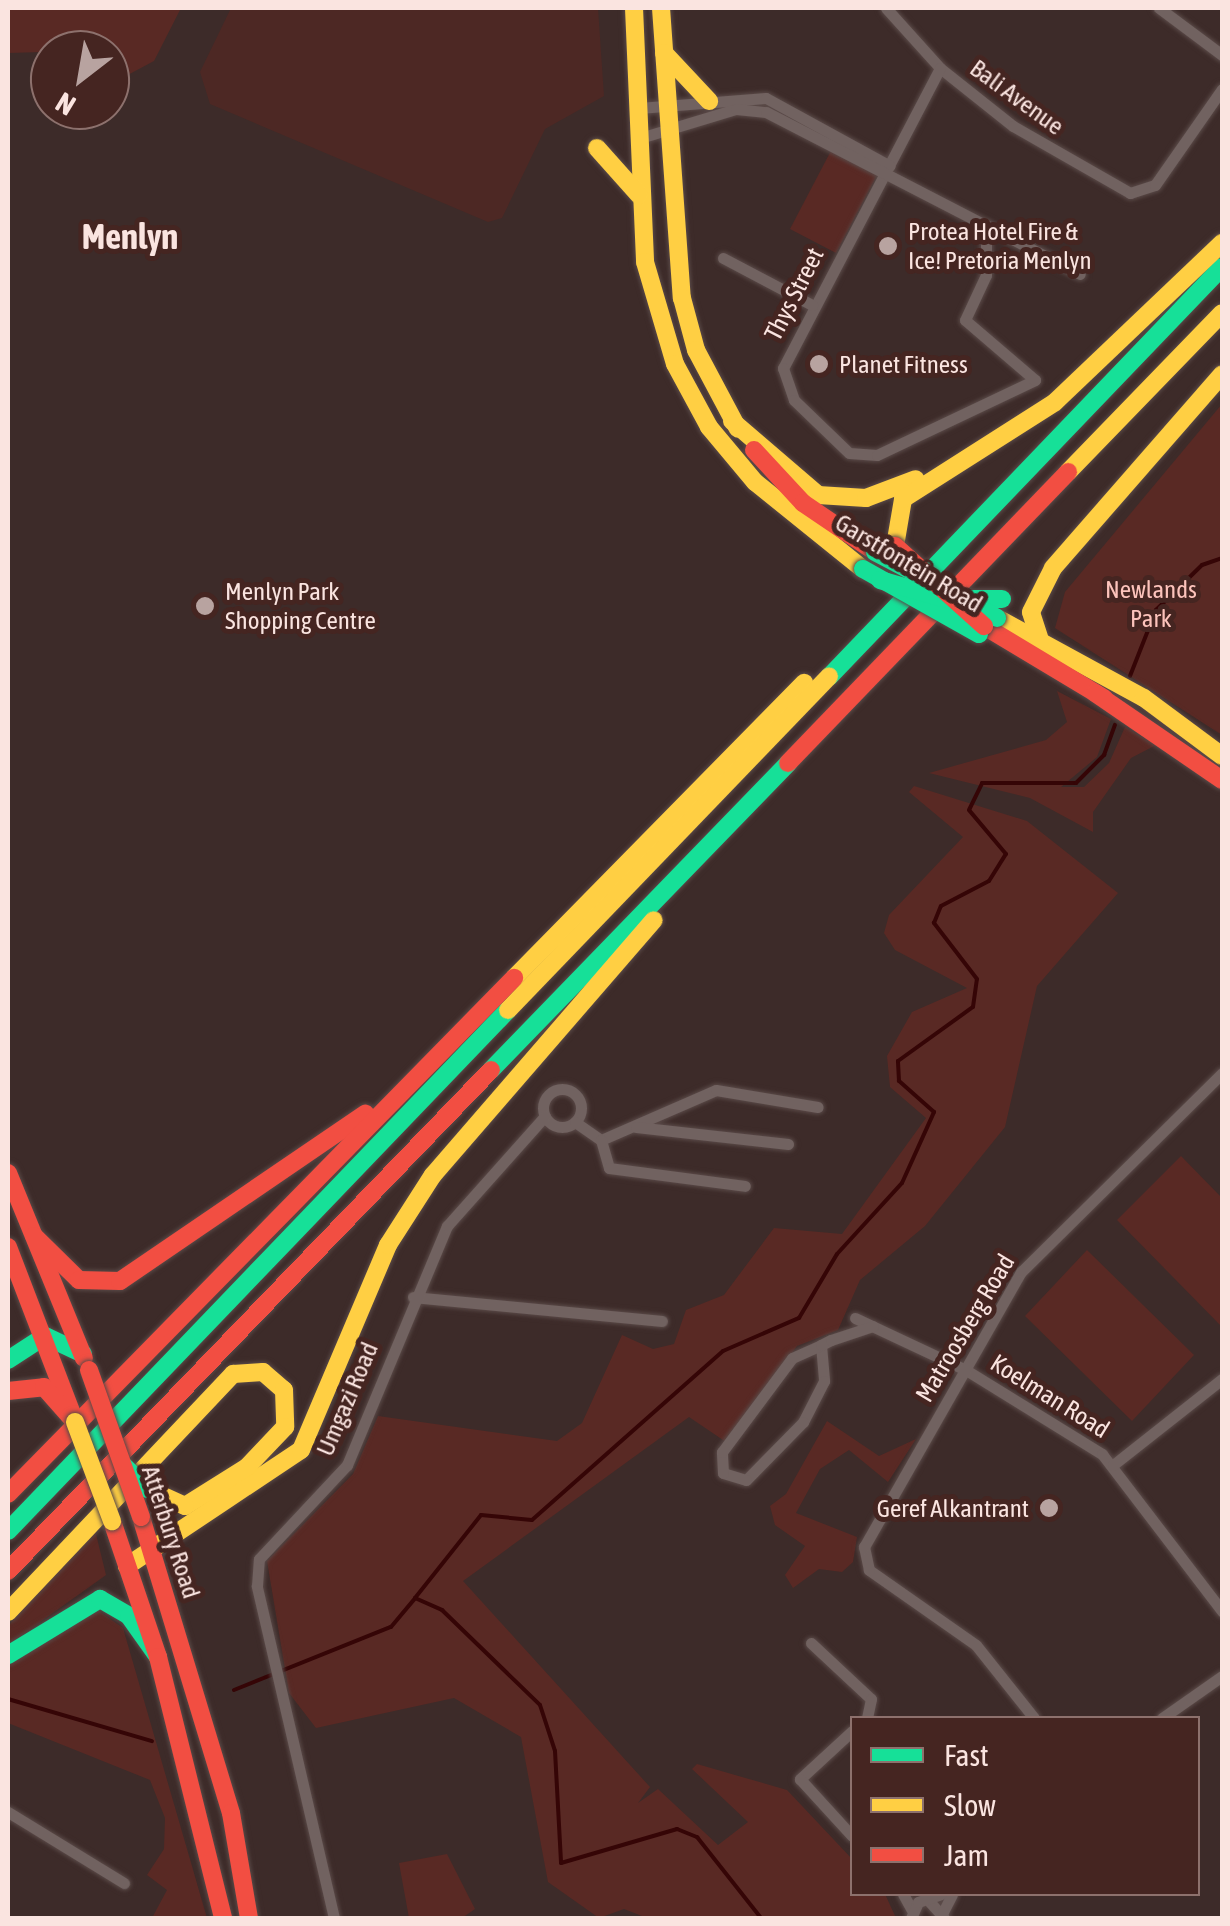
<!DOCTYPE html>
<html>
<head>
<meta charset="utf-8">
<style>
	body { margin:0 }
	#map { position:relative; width:1230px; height:1926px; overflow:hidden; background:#3d2b29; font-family:"Asap Condensed",sans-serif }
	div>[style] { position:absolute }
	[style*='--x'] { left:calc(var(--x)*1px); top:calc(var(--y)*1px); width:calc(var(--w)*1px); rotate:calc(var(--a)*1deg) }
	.built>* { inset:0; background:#4d2824 }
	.green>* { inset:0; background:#592924 }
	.stream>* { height:4px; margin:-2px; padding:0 2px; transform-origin:2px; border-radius:2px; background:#350506 }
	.roads { filter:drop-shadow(0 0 2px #5a4a48) drop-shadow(0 0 2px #5a4a48) }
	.street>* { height:11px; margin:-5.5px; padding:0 5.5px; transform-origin:5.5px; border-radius:5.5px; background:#716260 }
	.street>.ring { margin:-5.5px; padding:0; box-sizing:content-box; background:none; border:11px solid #716260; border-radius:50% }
	.fast>* { height:18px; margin:-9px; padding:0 9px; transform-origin:9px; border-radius:9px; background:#16e098 }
	.slow>* { height:18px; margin:-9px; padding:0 9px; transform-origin:9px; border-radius:9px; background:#ffcf43 }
	.jam>* { height:18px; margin:-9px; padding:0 9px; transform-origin:9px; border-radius:9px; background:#f24e42 }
	.bridges { filter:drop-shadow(0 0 2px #5a4a48) drop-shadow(0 0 2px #5a4a48) }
	.fast-bridge>* { height:18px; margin:-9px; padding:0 9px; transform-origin:9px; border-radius:9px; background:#16e098 }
	.slow-bridge>* { height:18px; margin:-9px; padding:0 9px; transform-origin:9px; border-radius:9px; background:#ffcf43 }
	.jam-bridge>* { height:18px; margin:-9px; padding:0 9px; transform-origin:9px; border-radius:9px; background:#f24e42 }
	.dots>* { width:28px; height:28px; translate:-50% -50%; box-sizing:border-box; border:5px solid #452521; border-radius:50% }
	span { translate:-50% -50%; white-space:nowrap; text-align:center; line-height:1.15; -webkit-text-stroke:10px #452521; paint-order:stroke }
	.street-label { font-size:25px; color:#fae4e0 }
	.poi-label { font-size:25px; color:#fae4e0 }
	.left { translate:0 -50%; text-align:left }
	.right { translate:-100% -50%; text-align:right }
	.park-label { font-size:25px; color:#fcc3bb }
	.district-label { font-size:35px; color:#fae4e0; font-weight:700 }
	.frame { position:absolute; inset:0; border:10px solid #fae4e0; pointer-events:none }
	.legend { position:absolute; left:850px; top:1716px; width:350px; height:180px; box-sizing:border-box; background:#452521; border:2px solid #8d716d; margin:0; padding:12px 18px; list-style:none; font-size:30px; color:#fae4e0 }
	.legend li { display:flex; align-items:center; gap:20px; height:50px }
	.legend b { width:50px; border:2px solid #8d716d }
	.north { position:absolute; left:30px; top:30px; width:100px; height:100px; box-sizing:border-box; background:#452521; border:2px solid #8d716d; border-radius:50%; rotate:211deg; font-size:28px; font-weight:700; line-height:40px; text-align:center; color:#fae4e0 }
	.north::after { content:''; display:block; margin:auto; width:35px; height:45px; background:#b8a3a0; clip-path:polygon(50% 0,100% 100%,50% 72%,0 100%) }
</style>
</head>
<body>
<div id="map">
	<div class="built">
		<i style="clip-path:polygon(231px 8px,598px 8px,604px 96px,545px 129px,502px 218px,488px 222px,210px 104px,200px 72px)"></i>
	</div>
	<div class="green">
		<i style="clip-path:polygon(8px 8px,181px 8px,154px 61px,124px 77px,110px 73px,110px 50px,8px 53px)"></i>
		<i style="clip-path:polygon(834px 145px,877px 175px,836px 253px,790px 229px)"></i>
		<i style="clip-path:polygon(1222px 404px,1222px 735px,1055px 628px,1065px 592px)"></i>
		<i style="clip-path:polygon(1057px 691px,1111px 719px,1097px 757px,1061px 787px,1084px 787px,1109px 763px,1125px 727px,1156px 745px,1131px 758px,1093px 812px,1093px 832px,1030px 798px,929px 773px,1046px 740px,1067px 722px)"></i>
		<i style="clip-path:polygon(914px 786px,1027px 821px,1118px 893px,1037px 986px,1005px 1127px,925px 1226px,860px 1280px,838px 1330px,797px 1346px,726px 1442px,689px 1417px,463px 1581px,650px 1787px,638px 1803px,658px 1789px,718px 1845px,748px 1822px,692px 1769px,697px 1764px,787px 1790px,852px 1859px,852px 1894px,885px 1894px,896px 1918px,647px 1918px,624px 1909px,599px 1918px,548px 1882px,521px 1737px,454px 1698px,316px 1728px,289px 1693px,267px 1561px,353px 1474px,378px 1416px,557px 1441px,582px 1423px,622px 1335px,653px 1349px,674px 1344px,686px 1310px,724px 1295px,774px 1228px,842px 1234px,926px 1118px,890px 1087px,887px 1056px,912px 1012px,967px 988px,895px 950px,884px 933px,889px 915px,963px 837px,909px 792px)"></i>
		<i style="clip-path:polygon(1181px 1156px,1222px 1198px,1222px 1327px,1117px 1220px)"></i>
		<i style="clip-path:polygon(1087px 1250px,1194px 1355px,1132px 1421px,1025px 1316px)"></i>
		<i style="clip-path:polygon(827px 1421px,879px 1456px,916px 1439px,888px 1482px,849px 1450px,820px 1469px,796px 1513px,857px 1537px,853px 1562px,842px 1572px,819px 1569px,793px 1588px,785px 1575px,805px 1546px,775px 1525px,770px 1506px,786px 1494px)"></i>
		<i style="clip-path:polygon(95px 1530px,106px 1575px,8px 1645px,8px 1626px)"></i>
		<i style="clip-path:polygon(93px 1607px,123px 1628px,207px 1918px,152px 1918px,167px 1890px,147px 1875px,164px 1849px,165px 1818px,150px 1780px,8px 1723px,8px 1663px)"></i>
		<i style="clip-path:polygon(447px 1854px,475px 1909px,462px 1918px,409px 1918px,399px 1863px)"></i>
	</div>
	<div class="stream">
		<i style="--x:1130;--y:676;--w:71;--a:-68.5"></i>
		<i style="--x:1156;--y:610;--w:64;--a:-44.4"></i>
		<i style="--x:1202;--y:565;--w:21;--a:-19"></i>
		<i style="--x:415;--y:1598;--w:106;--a:-51.5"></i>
		<i style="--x:481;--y:1515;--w:51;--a:5.6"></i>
		<i style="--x:532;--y:1520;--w:255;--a:-41.5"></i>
		<i style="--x:723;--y:1351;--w:83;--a:-23.5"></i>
		<i style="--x:799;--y:1318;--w:74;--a:-59.3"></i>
		<i style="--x:837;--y:1254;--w:96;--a:-47.5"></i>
		<i style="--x:902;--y:1183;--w:78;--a:-65.7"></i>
		<i style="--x:934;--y:1112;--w:47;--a:-138.5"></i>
		<i style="--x:899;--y:1081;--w:20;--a:-93"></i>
		<i style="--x:898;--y:1061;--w:92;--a:-35.8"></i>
		<i style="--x:973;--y:1007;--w:28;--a:-82"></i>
		<i style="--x:977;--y:979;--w:71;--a:-127.5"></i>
		<i style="--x:934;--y:923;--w:18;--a:-68"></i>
		<i style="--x:941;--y:906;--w:54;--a:-27.5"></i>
		<i style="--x:989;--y:881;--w:32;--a:-58"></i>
		<i style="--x:1006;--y:854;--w:57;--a:-130.1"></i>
		<i style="--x:969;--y:810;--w:30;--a:-64"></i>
		<i style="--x:982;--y:783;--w:94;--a:0"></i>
		<i style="--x:1076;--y:783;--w:40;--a:-45"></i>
		<i style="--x:1104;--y:755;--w:32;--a:-70"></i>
		<i style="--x:234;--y:1690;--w:169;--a:-21.9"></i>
		<i style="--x:391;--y:1627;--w:38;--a:-50"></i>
		<i style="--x:415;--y:1598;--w:30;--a:24"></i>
		<i style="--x:442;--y:1610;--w:136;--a:44.1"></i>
		<i style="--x:540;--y:1705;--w:48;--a:71.9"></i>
		<i style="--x:555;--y:1751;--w:112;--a:86.9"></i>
		<i style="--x:561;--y:1863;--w:121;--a:-16.3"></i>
		<i style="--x:677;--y:1829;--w:22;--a:22"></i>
		<i style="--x:697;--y:1837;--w:103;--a:51.7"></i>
		<i style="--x:8;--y:1699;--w:150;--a:16.3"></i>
	</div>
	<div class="roads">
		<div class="street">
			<i style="--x:886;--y:8;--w:81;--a:48"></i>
			<i style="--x:940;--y:68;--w:93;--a:38.5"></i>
			<i style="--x:1013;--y:126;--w:135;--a:29.8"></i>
			<i style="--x:1130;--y:193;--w:26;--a:-18"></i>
			<i style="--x:1155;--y:185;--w:117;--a:-55.1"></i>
			<i style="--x:1159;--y:8;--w:79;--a:36.7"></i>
			<i style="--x:940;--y:68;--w:339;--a:117.6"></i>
			<i style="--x:783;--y:368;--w:34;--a:71"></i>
			<i style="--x:794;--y:400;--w:76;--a:43.9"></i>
			<i style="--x:849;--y:453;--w:28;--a:4"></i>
			<i style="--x:877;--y:455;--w:175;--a:-25.4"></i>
			<i style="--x:1035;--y:380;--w:92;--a:-139.4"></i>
			<i style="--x:965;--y:320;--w:50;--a:-65"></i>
			<i style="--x:986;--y:275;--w:50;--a:-90"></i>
			<i style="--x:639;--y:108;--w:127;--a:-4.5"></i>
			<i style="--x:766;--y:98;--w:141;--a:28.7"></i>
			<i style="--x:640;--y:138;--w:100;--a:-16.8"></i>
			<i style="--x:736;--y:109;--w:30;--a:6"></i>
			<i style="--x:766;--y:112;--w:353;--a:27.3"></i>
			<i style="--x:723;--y:258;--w:101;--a:27.8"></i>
			<i class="ring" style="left:543px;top:1089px;width:27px;height:27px"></i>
			<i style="--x:575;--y:1122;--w:32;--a:35"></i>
			<i style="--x:601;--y:1140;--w:125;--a:-23.5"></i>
			<i style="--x:716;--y:1090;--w:103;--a:9.5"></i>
			<i style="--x:636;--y:1127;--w:153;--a:6.4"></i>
			<i style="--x:601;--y:1140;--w:29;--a:74"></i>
			<i style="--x:609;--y:1168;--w:137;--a:7.5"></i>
			<i style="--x:413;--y:1297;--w:250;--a:5.5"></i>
			<i style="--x:855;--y:1318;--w:123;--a:25.1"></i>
			<i style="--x:966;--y:1370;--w:160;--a:31.7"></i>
			<i style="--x:1102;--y:1454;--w:198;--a:52.6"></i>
			<i style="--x:821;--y:1345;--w:36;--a:85"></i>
			<i style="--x:824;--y:1381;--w:46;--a:117.1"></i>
			<i style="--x:803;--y:1422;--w:81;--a:134.5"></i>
			<i style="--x:746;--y:1480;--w:24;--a:-163"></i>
			<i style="--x:723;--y:1473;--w:21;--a:-93"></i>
			<i style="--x:722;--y:1452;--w:117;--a:-53.3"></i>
			<i style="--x:792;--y:1358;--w:32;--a:-24"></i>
			<i style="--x:821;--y:1345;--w:11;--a:-27"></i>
			<i style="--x:831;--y:1340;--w:44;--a:-18.4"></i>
			<i style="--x:1113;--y:1465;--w:139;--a:-38.3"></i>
			<i style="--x:811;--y:1643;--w:82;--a:43"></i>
			<i style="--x:871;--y:1699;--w:19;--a:102"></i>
			<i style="--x:1034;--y:1718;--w:93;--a:-128.5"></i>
			<i style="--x:976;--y:1645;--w:131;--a:-145"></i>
			<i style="--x:869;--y:1570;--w:24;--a:-102"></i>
			<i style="--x:864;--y:1547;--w:317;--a:-60.3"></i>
			<i style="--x:1021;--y:1272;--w:283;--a:-44.7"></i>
			<i style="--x:1162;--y:1718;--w:73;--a:-35"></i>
			<i style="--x:852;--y:1731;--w:71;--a:137.3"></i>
			<i style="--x:800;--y:1779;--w:77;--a:47.6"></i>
			<i style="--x:8;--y:1812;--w:136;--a:31.5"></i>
			<i style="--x:903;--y:1894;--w:18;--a:61"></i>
			<i style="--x:928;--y:1900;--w:24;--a:48"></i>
			<i style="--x:943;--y:1912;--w:20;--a:-63"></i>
			<i style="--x:334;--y:1918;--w:341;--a:-103.1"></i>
			<i style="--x:257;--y:1586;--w:27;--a:-86"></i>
			<i style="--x:259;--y:1559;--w:129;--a:-46.9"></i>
			<i style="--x:347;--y:1465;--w:259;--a:-67.3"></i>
			<i style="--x:447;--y:1226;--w:147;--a:-48.3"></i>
			<i style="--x:911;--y:1918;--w:17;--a:-66"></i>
			<i style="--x:918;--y:1902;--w:24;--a:-19"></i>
		</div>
		<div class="fast">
			<i style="--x:829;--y:677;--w:568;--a:-46.21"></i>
			<i style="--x:491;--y:1070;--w:427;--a:-45.9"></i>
			<i style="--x:8;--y:1360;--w:44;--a:-33"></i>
			<i style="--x:45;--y:1336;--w:42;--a:25.3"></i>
			<i style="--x:8;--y:1531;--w:722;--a:-46.18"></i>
			<i style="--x:8;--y:1655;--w:108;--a:-31.3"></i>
			<i style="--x:100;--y:1599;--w:34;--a:30"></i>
			<i style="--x:129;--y:1616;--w:50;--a:54.7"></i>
		</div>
		<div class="slow">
			<i style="--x:634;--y:8;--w:254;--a:87.5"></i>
			<i style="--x:645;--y:262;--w:106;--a:73.6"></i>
			<i style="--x:675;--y:364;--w:72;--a:61.6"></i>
			<i style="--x:709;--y:427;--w:72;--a:50.1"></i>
			<i style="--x:755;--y:482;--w:139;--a:38.9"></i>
			<i style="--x:661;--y:8;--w:291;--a:85.9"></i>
			<i style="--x:682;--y:298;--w:54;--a:74.9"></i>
			<i style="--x:696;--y:350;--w:89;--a:62"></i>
			<i style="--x:664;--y:53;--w:66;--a:46.8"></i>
			<i style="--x:597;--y:148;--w:63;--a:48.2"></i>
			<i style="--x:732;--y:421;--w:113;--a:40.7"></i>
			<i style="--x:818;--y:495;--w:48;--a:3.6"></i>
			<i style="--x:866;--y:498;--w:53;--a:-20.8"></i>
			<i style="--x:1068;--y:472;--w:221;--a:-45.9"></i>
			<i style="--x:895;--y:546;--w:48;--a:-80.3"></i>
			<i style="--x:903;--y:499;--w:180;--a:-32.5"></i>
			<i style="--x:1055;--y:402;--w:231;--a:-43.6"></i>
			<i style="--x:997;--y:618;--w:167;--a:28.6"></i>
			<i style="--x:1144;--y:698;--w:97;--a:36.6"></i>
			<i style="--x:1040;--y:640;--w:29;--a:-108"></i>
			<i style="--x:1031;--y:612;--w:49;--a:-63.4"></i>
			<i style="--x:1053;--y:568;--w:257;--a:-48.9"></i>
			<i style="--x:514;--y:978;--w:414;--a:-45.5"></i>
			<i style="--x:508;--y:1010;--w:463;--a:-46.1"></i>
			<i style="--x:127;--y:1566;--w:209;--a:-33.7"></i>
			<i style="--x:301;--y:1450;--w:223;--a:-67"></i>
			<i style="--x:388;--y:1245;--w:83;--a:-57.3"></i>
			<i style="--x:433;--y:1175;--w:337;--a:-49.1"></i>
			<i style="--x:8;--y:1612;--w:328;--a:-46.6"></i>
			<i style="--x:233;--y:1374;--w:30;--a:-4"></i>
			<i style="--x:263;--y:1372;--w:28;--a:41"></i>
			<i style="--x:284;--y:1390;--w:37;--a:88"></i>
			<i style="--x:285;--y:1427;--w:55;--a:133.5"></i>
			<i style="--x:247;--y:1467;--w:73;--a:147.8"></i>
			<i style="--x:185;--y:1506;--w:41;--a:-155.3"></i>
		</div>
		<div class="jam">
			<i style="--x:754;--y:450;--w:72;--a:47.2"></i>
			<i style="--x:803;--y:503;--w:87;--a:34.2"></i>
			<i style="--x:984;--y:626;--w:140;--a:31"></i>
			<i style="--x:1095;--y:693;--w:154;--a:34.4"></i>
			<i style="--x:788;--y:763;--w:404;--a:-46.1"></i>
			<i style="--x:8;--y:1173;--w:200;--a:67.7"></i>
			<i style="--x:34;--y:1236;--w:63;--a:44.4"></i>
			<i style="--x:79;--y:1280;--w:41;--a:1.4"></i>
			<i style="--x:120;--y:1281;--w:297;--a:-34.3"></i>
			<i style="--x:8;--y:1247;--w:181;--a:69"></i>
			<i style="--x:8;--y:1391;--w:36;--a:-6"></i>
			<i style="--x:44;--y:1387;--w:47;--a:48.5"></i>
			<i style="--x:8;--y:1494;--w:723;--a:-45.56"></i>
			<i style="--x:141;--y:1517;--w:309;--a:73.1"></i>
			<i style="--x:231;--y:1813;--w:107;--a:80.3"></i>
			<i style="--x:112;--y:1521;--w:144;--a:71.3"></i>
			<i style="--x:158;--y:1657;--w:269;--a:76"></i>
			<i style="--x:8;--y:1571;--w:696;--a:-46.05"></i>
		</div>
	</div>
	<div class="bridges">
		<div class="fast-bridge">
			<i style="--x:875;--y:552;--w:50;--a:27.6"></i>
			<i style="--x:863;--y:569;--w:133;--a:29.3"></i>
			<i style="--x:880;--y:580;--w:69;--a:16.1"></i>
			<i style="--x:946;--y:599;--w:56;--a:0"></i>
			<i style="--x:963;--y:599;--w:39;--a:29"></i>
			<i style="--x:124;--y:1466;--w:33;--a:44"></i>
		</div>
		<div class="slow-bridge">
			<i style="--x:75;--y:1422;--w:106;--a:69.5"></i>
		</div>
		<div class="jam-bridge">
			<i style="--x:895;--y:546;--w:120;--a:42"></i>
			<i style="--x:89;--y:1370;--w:156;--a:70.5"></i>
		</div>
	</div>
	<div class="dots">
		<i style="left:888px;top:246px;background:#b8a3a0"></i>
		<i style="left:819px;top:364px;background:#b8a3a0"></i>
		<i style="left:205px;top:606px;background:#b8a3a0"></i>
		<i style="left:1049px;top:1508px;background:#b8a3a0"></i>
	</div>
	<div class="street-label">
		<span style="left:1017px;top:97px;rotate:36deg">Bali Avenue</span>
		<span style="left:794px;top:294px;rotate:-63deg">Thys Street</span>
		<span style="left:909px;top:563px;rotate:31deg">Garstfontein Road</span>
		<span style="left:965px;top:1328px;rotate:-59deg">Matroosberg Road</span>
		<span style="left:1050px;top:1396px;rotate:32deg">Koelman Road</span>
		<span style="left:347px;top:1399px;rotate:-67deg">Umgazi Road</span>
		<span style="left:171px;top:1532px;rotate:72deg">Atterbury Road</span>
	</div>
	<div class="poi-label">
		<span class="left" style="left:908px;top:246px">Protea Hotel Fire &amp;<br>Ice! Pretoria Menlyn</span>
		<span class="left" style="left:839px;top:364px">Planet Fitness</span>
		<span class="left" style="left:225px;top:606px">Menlyn Park<br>Shopping Centre</span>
		<span class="right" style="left:1029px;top:1508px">Geref Alkantrant</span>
	</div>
	<div class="park-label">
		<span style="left:1151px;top:604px">Newlands<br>Park</span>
	</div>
	<div class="district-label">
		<span style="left:130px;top:236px">Menlyn</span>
	</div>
	<div class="frame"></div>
	<ul class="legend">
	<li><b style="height:12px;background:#16e098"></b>Fast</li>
	<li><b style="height:12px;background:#ffcf43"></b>Slow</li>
	<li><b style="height:12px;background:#f24e42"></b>Jam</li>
	</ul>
	<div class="north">N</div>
</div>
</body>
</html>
